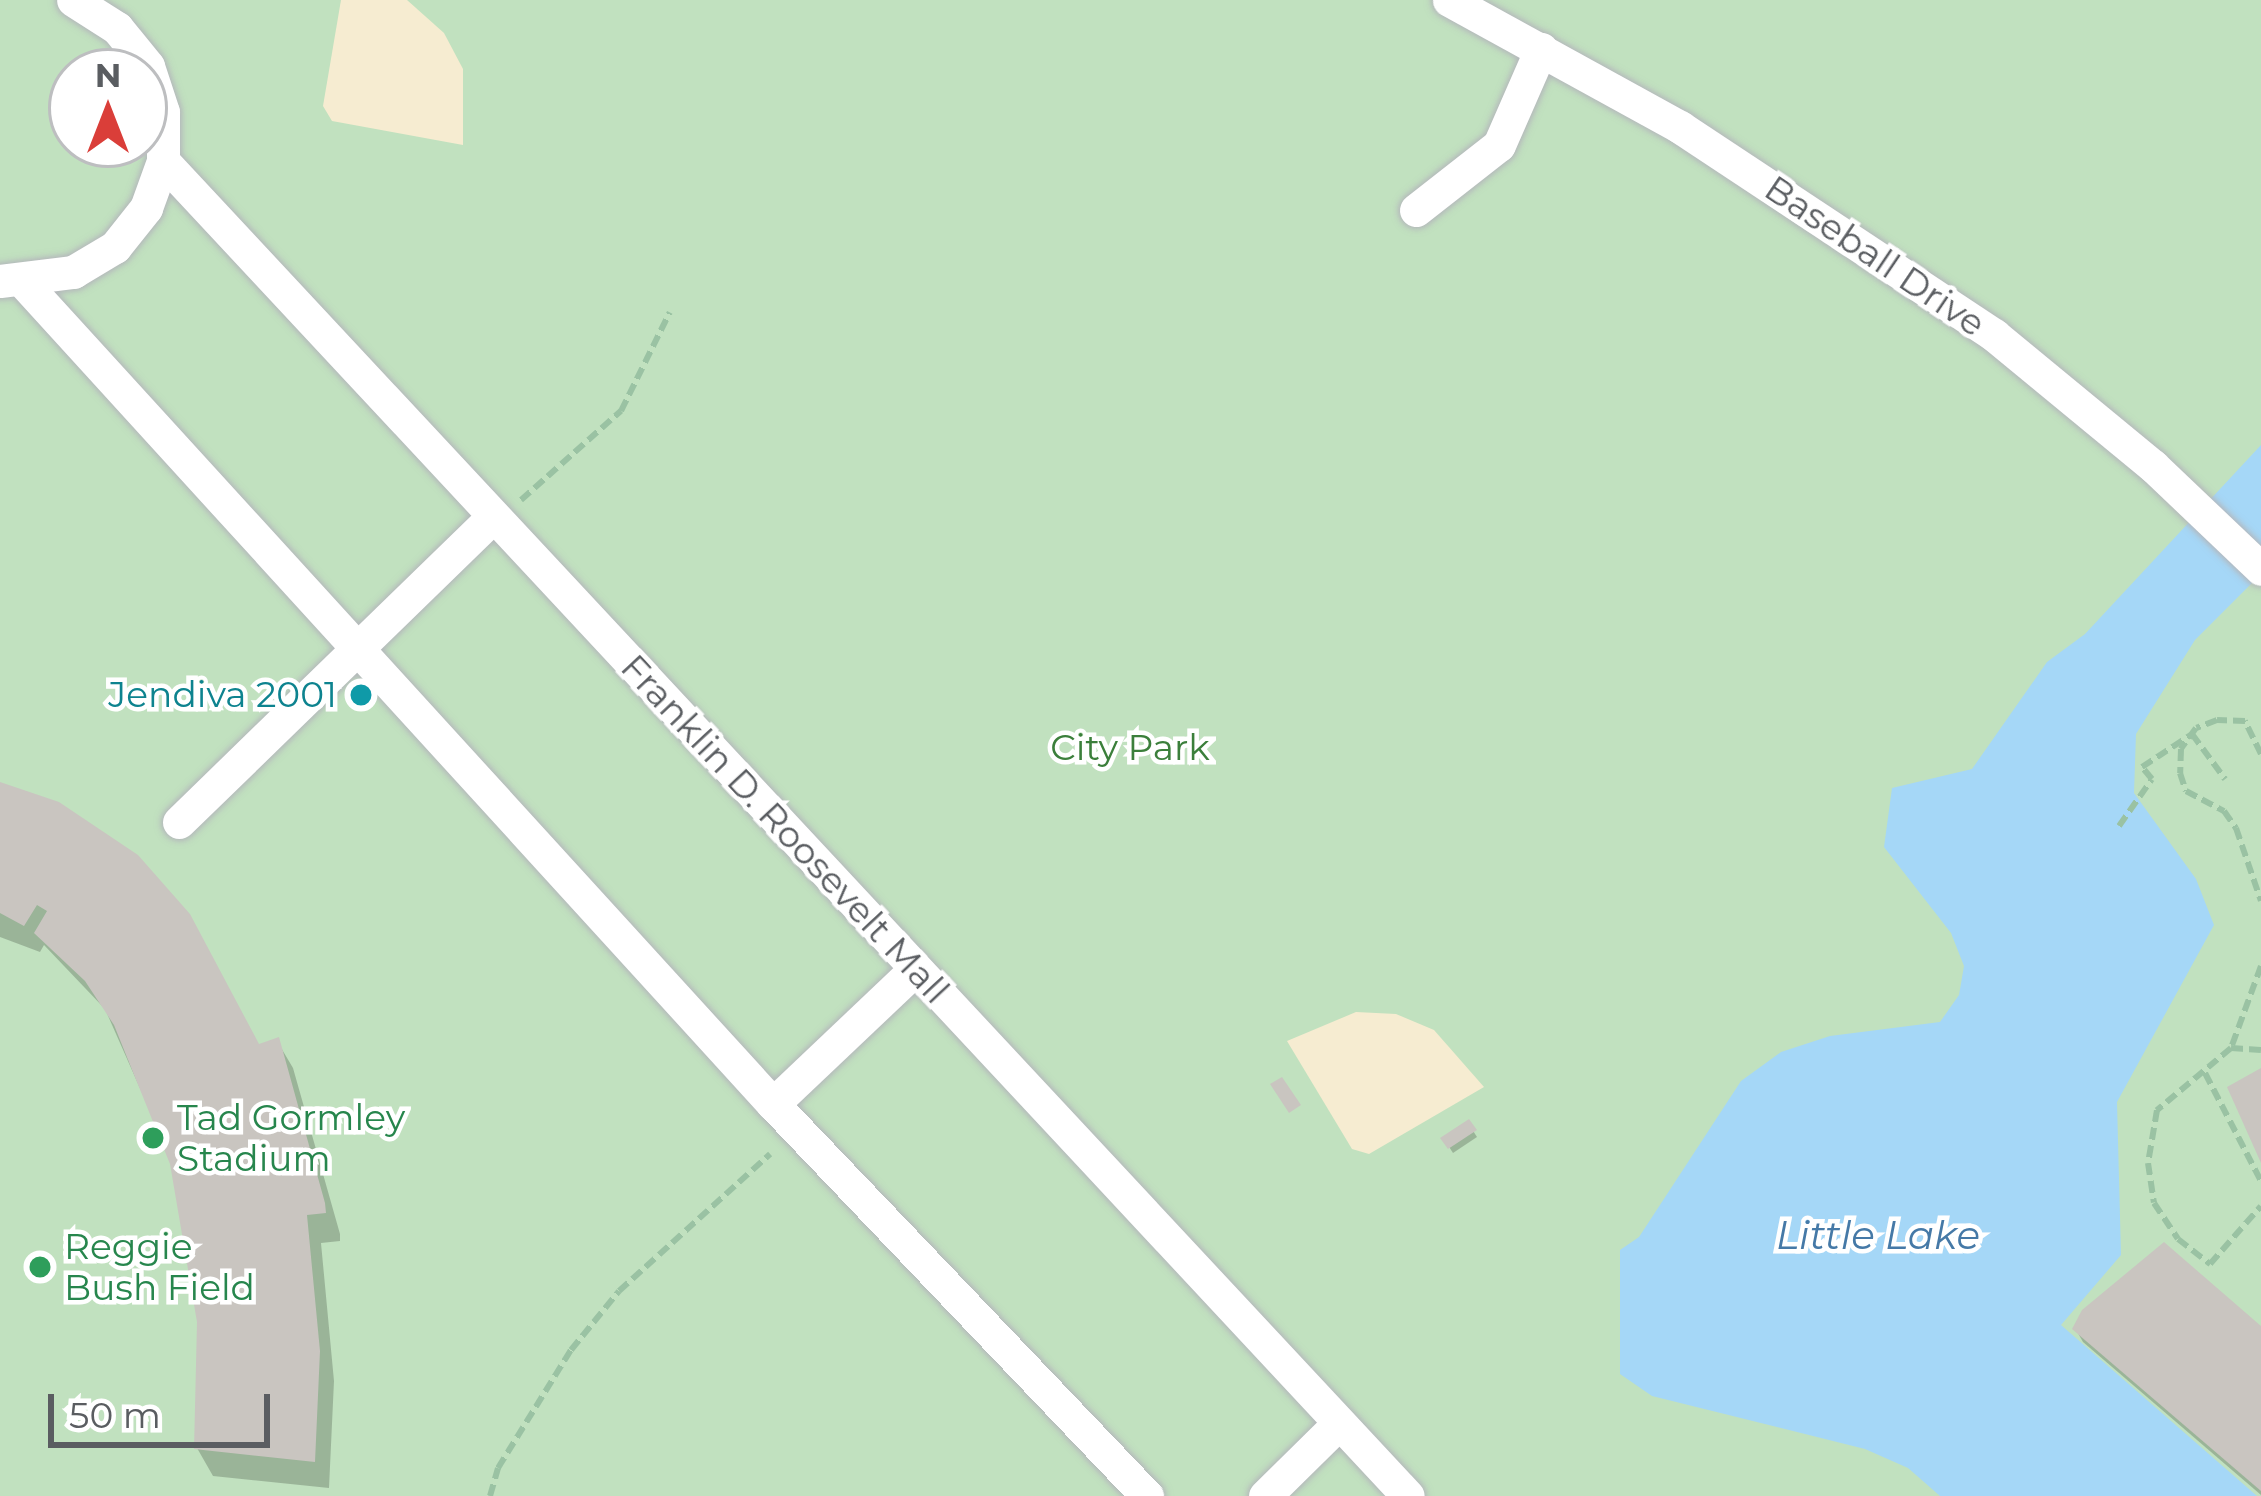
<!DOCTYPE html>
<html>
<head>
<meta charset="utf-8">
<style>
	body { margin:0 }
	#map { position:relative; width:2261px; height:1496px; overflow:hidden; background:#ebe9e1; font-family:Montserrat,sans-serif }
	div>[style] { position:absolute }
	[style*='--x'] { left:calc(var(--x)*1px); top:calc(var(--y)*1px); width:calc(var(--w)*1px); rotate:calc(var(--a)*1deg) }
	.green>* { inset:0; background:#c1e1bf }
	.sand>* { inset:0; background:#f6ecd1 }
	.water>* { inset:0; background:#a5d7f7 }
	.shadow>* { inset:0; background:#0003 }
	.building>* { inset:0; background:#c9c5c0 }
	.path>* { height:6px; margin-top:-3px; transform-origin:0; background:repeating-linear-gradient(90deg,#9ac2a3 0 12px,transparent 0 18px) }
	.roads { filter:drop-shadow(0 0 3px #b4b7bb) drop-shadow(0 0 3px #b4b7bb) }
	.minor>* { height:33px; margin:-16.5px; padding:0 16.5px; transform-origin:16.5px; border-radius:16.5px; background:#fff }
	.dots>* { width:33px; height:33px; translate:-50% -50%; box-sizing:border-box; border:6px solid #fff; border-radius:50% }
	span { translate:-50% -50%; white-space:nowrap; text-align:center; line-height:1.15; -webkit-text-stroke:9px #fff; paint-order:stroke }
	.street-label { font-size:36px; color:#5a5d61 }
	.culture-label { font-size:36px; color:#0d838f }
	.right { translate:-100% -50%; text-align:right }
	.park-label { font-size:36px; color:#3b7f3b }
	.leisure-label { font-size:36px; color:#27864d }
	.left { translate:0 -50%; text-align:left }
	.water-label { font-size:39px; color:#4579a7; font-style:italic }
	.north { position:absolute; left:48px; top:48px; width:120px; height:120px; box-sizing:border-box; background:#fff; border:3px solid #bdbec0; border-radius:50%; rotate:0deg; font-size:33px; font-weight:700; line-height:48px; text-align:center; color:#5a5d61 }
	.north::after { content:''; display:block; margin:auto; width:42px; height:54px; background:#da3e39; clip-path:polygon(50% 0,100% 100%,50% 72%,0 100%) }
	.scale { position:absolute; left:48px; top:1394px; width:222px; height:54px; box-sizing:border-box; border:6px solid #5a5d61; border-top:0; padding-left:15px; font-size:36px; line-height:42px; white-space:nowrap; color:#5a5d61; -webkit-text-stroke:9px #fff; paint-order:stroke }
</style>
</head>
<body>
<div id="map">
	<div class="green">
		<i style="clip-path:polygon(evenodd,0 0,2261px 0,2261px 1496px,0 1496px,0 0,72px 72px,144px 72px,144px 144px,72px 144px,72px 72px)"></i>
	</div>
	<div class="sand">
		<i style="clip-path:polygon(341px 0,407px 0,444px 33px,463px 69px,463px 145px,332px 121px,323px 106px)"></i>
		<i style="clip-path:polygon(1356px 1012px,1396px 1014px,1434px 1030px,1484px 1087px,1369px 1154px,1352px 1149px,1287px 1041px)"></i>
	</div>
	<div class="water">
		<i style="clip-path:polygon(2261px 445px,2261px 574px,2195px 640px,2136px 734px,2134px 793px,2196px 879px,2214px 925px,2117px 1102px,2121px 1255px,2061px 1325px,2257px 1496px,1940px 1496px,1908px 1468px,1865px 1449px,1652px 1396px,1620px 1374px,1620px 1250px,1639px 1237px,1741px 1081px,1781px 1052px,1830px 1036px,1940px 1022px,1959px 995px,1964px 966px,1951px 933px,1884px 847px,1892px 788px,1972px 769px,2047px 662px,2085px 634px)"></i>
	</div>
	<div class="shadow">
		<i style="clip-path:polygon(0 789px,258px 1047px,277px 1041px,293px 1068px,340px 1234px,340px 1241px,321px 1243px,334px 1381px,329px 1488px,213px 1476px,197px 1448px,200px 1321px,173px 1163px,105px 1009px,44px 945px,40px 952px,0 937px)"></i>
		<i style="clip-path:polygon(1468px 1123px,1477px 1137px,1453px 1153px,1444px 1139px)"></i>
		<i style="clip-path:polygon(2075px 1328px,2261px 1330px,2261px 1495px,2083px 1342px)"></i>
	</div>
	<div class="building">
		<i style="clip-path:polygon(0 782px,59px 802px,138px 855px,190px 914px,259px 1044px,279px 1037px,325px 1203px,326px 1213px,307px 1215px,320px 1351px,315px 1462px,194px 1449px,197px 1322px,170px 1164px,114px 1025px,85px 981px,34px 933px,47px 911px,37px 905px,24px 926px,0 913px)"></i>
		<i style="clip-path:polygon(2261px 1068px,2261px 1163px,2227px 1087px)"></i>
		<i style="clip-path:polygon(1282px 1077px,1301px 1105px,1289px 1113px,1270px 1084px)"></i>
		<i style="clip-path:polygon(1469px 1119px,1477px 1130px,1448px 1149px,1440px 1138px)"></i>
		<i style="clip-path:polygon(2164px 1242px,2261px 1326px,2261px 1491px,2072px 1329px,2082px 1310px)"></i>
	</div>
	<div class="path">
		<i style="--x:521;--y:500;--w:134;--a:-41.7"></i>
		<i style="--x:621;--y:411;--w:110;--a:-63.7"></i>
		<i style="--x:2261;--y:754;--w:37;--a:-116"></i>
		<i style="--x:2245;--y:721;--w:28;--a:-178"></i>
		<i style="--x:2217;--y:720;--w:22;--a:159"></i>
		<i style="--x:2196;--y:728;--w:26;--a:126"></i>
		<i style="--x:2181;--y:749;--w:24;--a:92"></i>
		<i style="--x:2180;--y:773;--w:19;--a:72"></i>
		<i style="--x:2186;--y:791;--w:43;--a:27.8"></i>
		<i style="--x:2224;--y:811;--w:21;--a:55"></i>
		<i style="--x:2236;--y:828;--w:77;--a:71.1"></i>
		<i style="--x:2119;--y:826;--w:57;--a:-54.9"></i>
		<i style="--x:2152;--y:779;--w:16;--a:-130"></i>
		<i style="--x:2142;--y:767;--w:60;--a:-33.4"></i>
		<i style="--x:2192;--y:734;--w:56;--a:53.7"></i>
		<i style="--x:2261;--y:966;--w:87;--a:110.1"></i>
		<i style="--x:2231;--y:1048;--w:97;--a:140"></i>
		<i style="--x:2157;--y:1110;--w:54;--a:99.6"></i>
		<i style="--x:2148;--y:1163;--w:40;--a:81.5"></i>
		<i style="--x:2154;--y:1203;--w:43;--a:56.3"></i>
		<i style="--x:2178;--y:1239;--w:41;--a:38"></i>
		<i style="--x:2210;--y:1264;--w:77;--a:-48.7"></i>
		<i style="--x:2231;--y:1048;--w:30;--a:4"></i>
		<i style="--x:2205;--y:1073;--w:122;--a:62.6"></i>
		<i style="--x:490;--y:1496;--w:29;--a:-74"></i>
		<i style="--x:498;--y:1468;--w:139;--a:-58.3"></i>
		<i style="--x:571;--y:1350;--w:76;--a:-50.9"></i>
		<i style="--x:619;--y:1291;--w:204;--a:-42.2"></i>
	</div>
	<div class="roads">
		<div class="minor">
			<i style="--x:1449;--y:0;--w:264;--a:28.8"></i>
			<i style="--x:1680;--y:127;--w:377;--a:33.5"></i>
			<i style="--x:1994;--y:335;--w:206;--a:39.5"></i>
			<i style="--x:2153;--y:466;--w:149;--a:43.6"></i>
			<i style="--x:163;--y:161;--w:1825;--a:47"></i>
			<i style="--x:1416;--y:210;--w:105;--a:-38.1"></i>
			<i style="--x:1499;--y:145;--w:105;--a:-66.4"></i>
			<i style="--x:0;--y:281;--w:74;--a:-7"></i>
			<i style="--x:73;--y:272;--w:49;--a:-30.8"></i>
			<i style="--x:115;--y:247;--w:50;--a:-51.5"></i>
			<i style="--x:146;--y:208;--w:50;--a:-70.1"></i>
			<i style="--x:163;--y:161;--w:49;--a:-90"></i>
			<i style="--x:163;--y:112;--w:48;--a:-108.1"></i>
			<i style="--x:148;--y:66;--w:49;--a:-129.2"></i>
			<i style="--x:117;--y:28;--w:52;--a:-147.5"></i>
			<i style="--x:24;--y:283;--w:1111;--a:47.63"></i>
			<i style="--x:773;--y:1104;--w:542;--a:46.35"></i>
			<i style="--x:179;--y:822;--w:436;--a:-44.2"></i>
			<i style="--x:773;--y:1104;--w:195;--a:-43.5"></i>
			<i style="--x:1265;--y:1496;--w:104;--a:-44.6"></i>
		</div>
	</div>
	<div class="dots">
		<i style="left:361px;top:695px;background:#0f9aa8"></i>
		<i style="left:153px;top:1138px;background:#2e9e5b"></i>
		<i style="left:40px;top:1267px;background:#2e9e5b"></i>
	</div>
	<div class="street-label">
		<span style="left:1875px;top:256px;rotate:34deg">Baseball Drive</span>
		<span style="left:785px;top:829px;rotate:47deg">Franklin D. Roosevelt Mall</span>
	</div>
	<div class="culture-label">
		<span class="right" style="left:337px;top:695px">Jendiva 2001</span>
	</div>
	<div class="park-label">
		<span style="left:1130px;top:748px">City Park</span>
	</div>
	<div class="leisure-label">
		<span class="left" style="left:177px;top:1138px">Tad Gormley<br>Stadium</span>
		<span class="left" style="left:64px;top:1267px">Reggie<br>Bush Field</span>
	</div>
	<div class="water-label">
		<span style="left:1878px;top:1235px">Little Lake</span>
	</div>
	<div class="north">N</div>
	<div class="scale">50 m</div>
</div>
</body>
</html>
